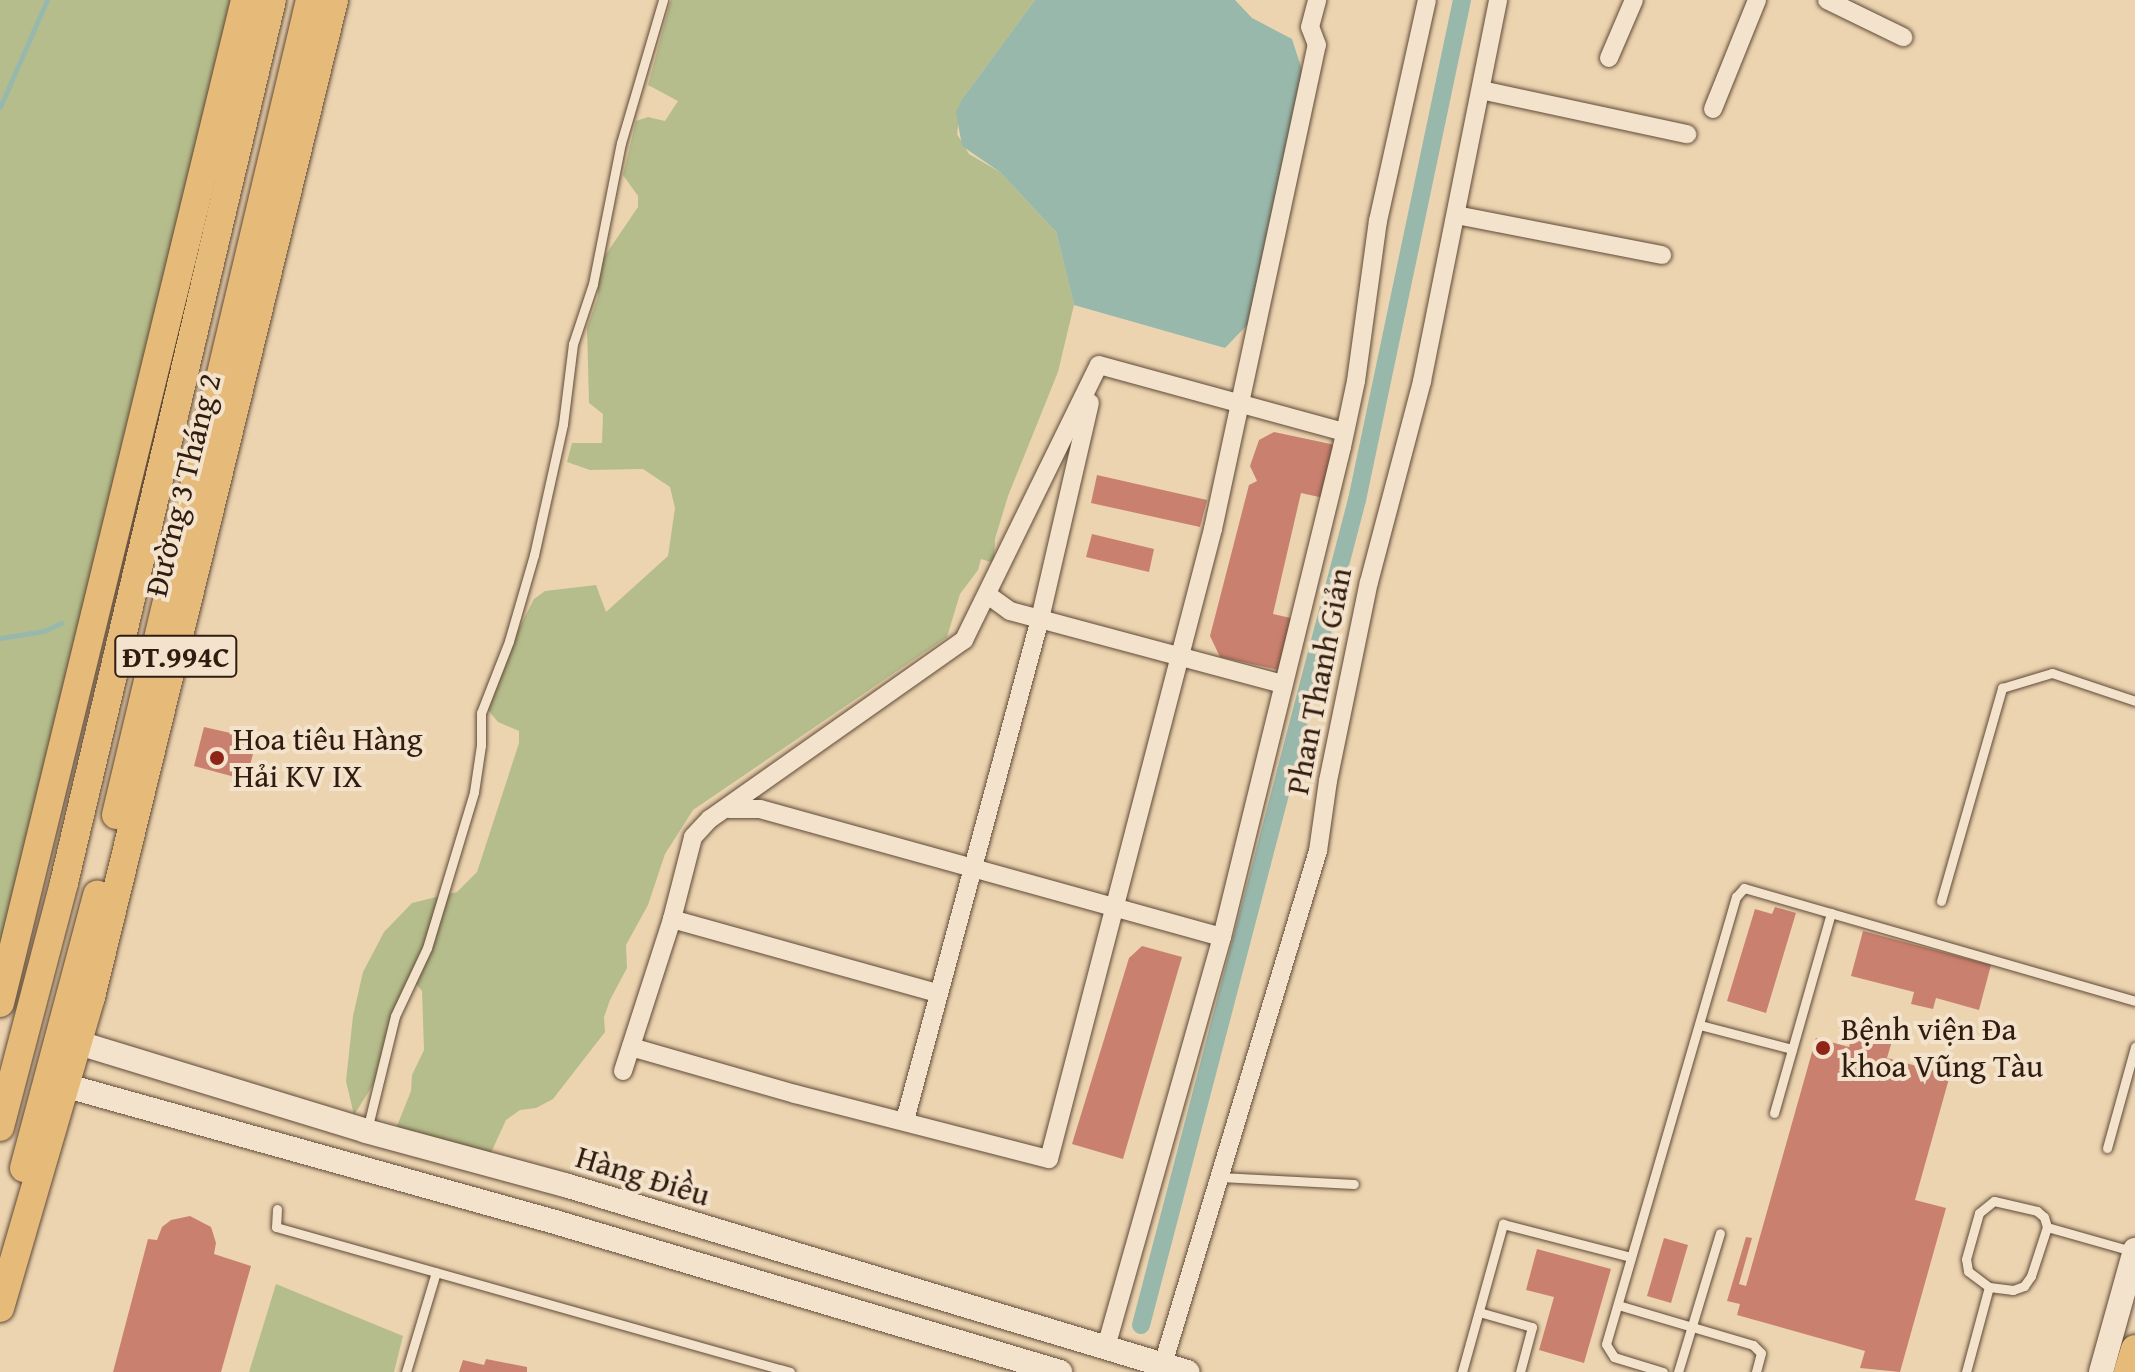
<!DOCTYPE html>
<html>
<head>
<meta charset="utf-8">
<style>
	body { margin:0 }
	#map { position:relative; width:2135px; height:1372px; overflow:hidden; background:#ecd4b0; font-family:"Gentium Book Plus",serif }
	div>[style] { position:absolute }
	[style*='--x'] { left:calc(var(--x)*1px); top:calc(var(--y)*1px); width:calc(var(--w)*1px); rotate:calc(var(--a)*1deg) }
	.green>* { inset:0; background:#b6bd8c }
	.water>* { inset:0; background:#99b8ac }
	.stream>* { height:5px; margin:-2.5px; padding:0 2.5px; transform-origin:2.5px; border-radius:2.5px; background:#99b8ac }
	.canal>* { height:18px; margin:-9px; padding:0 9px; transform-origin:9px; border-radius:9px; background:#99b8ac }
	.building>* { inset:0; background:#ca806f }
	.roads { filter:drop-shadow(0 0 2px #604a38) drop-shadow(0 0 2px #604a38) }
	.lane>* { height:9px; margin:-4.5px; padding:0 4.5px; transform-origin:4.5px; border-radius:4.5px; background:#f3e3cc }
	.street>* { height:18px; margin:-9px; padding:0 9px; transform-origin:9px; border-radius:9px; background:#f3e3cc }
	.secondary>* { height:24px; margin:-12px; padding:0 12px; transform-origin:12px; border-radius:12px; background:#f3e3cc }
	.primary>* { height:28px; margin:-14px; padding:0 14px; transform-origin:14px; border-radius:14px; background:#e6ba78 }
	.dots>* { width:22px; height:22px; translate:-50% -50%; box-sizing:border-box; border:4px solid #f3e3cc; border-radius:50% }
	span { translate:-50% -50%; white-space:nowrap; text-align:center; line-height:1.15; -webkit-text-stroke:8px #f3e3cc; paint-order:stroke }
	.shield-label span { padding:2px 6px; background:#f3e3cc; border:2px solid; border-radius:6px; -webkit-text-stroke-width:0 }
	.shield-label { font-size:30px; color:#311c10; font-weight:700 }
	.street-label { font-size:32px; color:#311c10 }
	.poi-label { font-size:32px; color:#311c10 }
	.left { translate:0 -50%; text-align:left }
</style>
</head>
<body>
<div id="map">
	<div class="green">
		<i style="clip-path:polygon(0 0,231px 0,0 959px)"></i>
		<i style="clip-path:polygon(671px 0,1035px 0,962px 99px,957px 134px,969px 154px,1000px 172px,1056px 232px,1074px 305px,1058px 372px,1008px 496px,995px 539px,994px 563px,981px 559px,978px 570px,960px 594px,947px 637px,693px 810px,665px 854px,648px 905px,626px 945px,627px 968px,610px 1000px,604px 1017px,605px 1032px,553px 1099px,536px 1108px,520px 1110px,506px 1120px,489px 1157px,416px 1131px,404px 1131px,397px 1126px,411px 1091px,412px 1075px,424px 1050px,422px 991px,416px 984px,403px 989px,378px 1077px,354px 1115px,346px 1081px,353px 1016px,363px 972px,384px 932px,412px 903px,457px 892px,477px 872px,519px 743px,519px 731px,498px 722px,488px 710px,488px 689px,534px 599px,545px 591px,596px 585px,606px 612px,668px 556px,675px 508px,670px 487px,643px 469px,590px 470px,567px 462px,572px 443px,602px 443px,603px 414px,589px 403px,587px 328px,598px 297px,598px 266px,638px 207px,638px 196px,623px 175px,636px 121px,648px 117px,665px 121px,678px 101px,648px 85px)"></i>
		<i style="clip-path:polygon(276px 1284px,403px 1336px,394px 1372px,249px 1372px)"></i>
	</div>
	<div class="water">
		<i style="clip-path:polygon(1035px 0,1235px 0,1252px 18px,1292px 39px,1303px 73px,1250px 322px,1225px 348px,1074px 305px,1056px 232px,1000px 172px,962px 146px,956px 112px,962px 99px)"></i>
	</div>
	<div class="stream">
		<i style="--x:0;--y:107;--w:117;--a:-66.3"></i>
		<i style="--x:0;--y:638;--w:45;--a:-9"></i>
		<i style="--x:44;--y:631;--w:19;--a:-25"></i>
	</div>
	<div class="canal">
		<i style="--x:1141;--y:1325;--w:853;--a:-75.33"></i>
		<i style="--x:1357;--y:500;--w:511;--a:-78.14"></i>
	</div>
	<div class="building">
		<i style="clip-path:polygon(1274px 432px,1340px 446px,1328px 499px,1301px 493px,1273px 614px,1295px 619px,1283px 671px,1220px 657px,1210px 636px,1249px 485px,1257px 481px,1250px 466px,1259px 440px)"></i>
		<i style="clip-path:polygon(1097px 475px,1207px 500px,1200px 527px,1091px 503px)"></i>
		<i style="clip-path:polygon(1092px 534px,1154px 549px,1149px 572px,1086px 557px)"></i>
		<i style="clip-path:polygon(204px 727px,257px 739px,246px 780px,194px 766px)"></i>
		<i style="clip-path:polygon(1775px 907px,1796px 913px,1766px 1013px,1727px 1001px,1755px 909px,1772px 914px)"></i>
		<i style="clip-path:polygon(1863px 931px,1991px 965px,1979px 1010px,1936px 998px,1933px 1009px,1911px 1004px,1914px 992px,1851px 976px)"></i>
		<i style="clip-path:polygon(1142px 946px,1182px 957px,1123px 1159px,1072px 1144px,1129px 958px)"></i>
		<i style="clip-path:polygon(1855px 1024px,1887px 1033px,1885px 1039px,1892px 1041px,1887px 1058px,1950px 1075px,1915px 1200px,1946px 1208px,1900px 1372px,1860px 1368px,1865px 1351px,1737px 1315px,1740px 1304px,1727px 1301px,1746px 1237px,1752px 1238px,1739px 1284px,1746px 1286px,1816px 1038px,1849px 1047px)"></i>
		<i style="clip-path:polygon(190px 1216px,211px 1227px,216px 1243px,214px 1254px,251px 1266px,221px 1372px,113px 1372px,148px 1239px,157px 1240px,162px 1227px,171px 1220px)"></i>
		<i style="clip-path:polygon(1664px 1238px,1688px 1245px,1671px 1303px,1647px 1296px)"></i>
		<i style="clip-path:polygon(1537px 1249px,1611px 1269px,1584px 1363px,1539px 1350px,1554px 1297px,1526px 1290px)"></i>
		<i style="clip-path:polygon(486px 1359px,527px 1367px,527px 1372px,459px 1372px,463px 1360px,484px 1365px)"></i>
	</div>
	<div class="roads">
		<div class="lane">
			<i style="--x:1941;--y:901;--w:222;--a:-74"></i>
			<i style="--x:2002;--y:688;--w:52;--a:-16.7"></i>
			<i style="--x:2052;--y:673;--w:88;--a:18.6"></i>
			<i style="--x:1700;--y:1025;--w:95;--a:14.6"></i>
			<i style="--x:1774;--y:1113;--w:208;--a:-74.1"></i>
			<i style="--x:367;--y:1130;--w:117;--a:-76.2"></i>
			<i style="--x:395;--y:1016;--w:75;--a:-64.8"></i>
			<i style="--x:427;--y:948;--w:163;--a:-73.2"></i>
			<i style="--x:474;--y:792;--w:48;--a:-81.5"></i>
			<i style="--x:481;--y:745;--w:32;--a:-90"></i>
			<i style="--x:481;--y:713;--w:77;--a:-68.7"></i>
			<i style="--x:509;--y:641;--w:90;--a:-73.8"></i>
			<i style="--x:534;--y:555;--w:134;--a:-77.5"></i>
			<i style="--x:563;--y:424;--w:81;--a:-82.9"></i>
			<i style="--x:573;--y:344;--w:63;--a:-71.6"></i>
			<i style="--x:593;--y:284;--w:144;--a:-78.8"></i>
			<i style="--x:621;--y:143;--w:149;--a:-73.6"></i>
			<i style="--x:2107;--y:1148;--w:105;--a:-74.5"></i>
			<i style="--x:1220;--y:1177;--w:134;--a:3"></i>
			<i style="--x:1994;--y:1201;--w:44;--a:13.1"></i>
			<i style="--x:2037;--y:1211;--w:9;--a:41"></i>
			<i style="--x:2044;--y:1217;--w:10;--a:73"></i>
			<i style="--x:2047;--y:1227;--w:52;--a:108.1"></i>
			<i style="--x:2031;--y:1276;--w:12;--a:125"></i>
			<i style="--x:2024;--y:1286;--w:12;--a:160"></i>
			<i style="--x:2013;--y:1290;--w:24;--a:-173"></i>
			<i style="--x:1989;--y:1287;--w:26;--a:-143"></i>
			<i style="--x:1968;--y:1271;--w:12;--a:-99"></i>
			<i style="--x:1966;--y:1259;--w:48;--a:-74.2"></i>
			<i style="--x:1979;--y:1213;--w:19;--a:-39"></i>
			<i style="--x:277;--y:1209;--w:18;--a:93"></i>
			<i style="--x:276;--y:1227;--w:534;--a:15.75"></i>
			<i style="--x:2047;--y:1227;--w:88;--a:15.8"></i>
			<i style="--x:1618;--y:1305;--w:141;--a:16.5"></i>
			<i style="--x:1753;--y:1345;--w:11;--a:45"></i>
			<i style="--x:1761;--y:1353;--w:20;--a:105"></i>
			<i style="--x:1479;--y:1312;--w:55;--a:15.8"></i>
			<i style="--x:1532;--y:1327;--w:47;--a:104.9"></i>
			<i style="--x:406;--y:1372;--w:104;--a:-73.3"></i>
			<i style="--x:1462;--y:1372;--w:154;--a:-74.5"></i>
			<i style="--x:1503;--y:1224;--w:132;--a:14.5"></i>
			<i style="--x:1663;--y:1372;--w:51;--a:-163"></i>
			<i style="--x:1614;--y:1357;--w:15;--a:-122"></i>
			<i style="--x:1606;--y:1344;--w:466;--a:-73.8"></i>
			<i style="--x:1736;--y:897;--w:12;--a:-48"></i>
			<i style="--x:1744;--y:888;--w:407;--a:16.1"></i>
			<i style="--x:1678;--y:1372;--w:145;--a:-73.2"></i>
			<i style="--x:1966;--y:1372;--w:88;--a:-74.9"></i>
		</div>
		<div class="street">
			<i style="--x:1827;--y:0;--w:85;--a:26"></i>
			<i style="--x:1609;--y:58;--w:63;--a:-66.7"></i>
			<i style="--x:1481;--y:90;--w:211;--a:12.1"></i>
			<i style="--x:1713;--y:109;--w:118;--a:-68"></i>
			<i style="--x:1456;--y:215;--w:210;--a:11"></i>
			<i style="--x:1099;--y:365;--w:254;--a:15.3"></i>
			<i style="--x:988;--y:595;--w:27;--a:36"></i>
			<i style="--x:1010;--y:611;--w:282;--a:15"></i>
			<i style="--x:729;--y:809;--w:31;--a:0"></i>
			<i style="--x:760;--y:809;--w:479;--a:15.5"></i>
			<i style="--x:672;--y:919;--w:275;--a:15.6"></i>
			<i style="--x:631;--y:1047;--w:171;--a:16"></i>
			<i style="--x:795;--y:1094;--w:262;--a:14.4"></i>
			<i style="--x:1049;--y:1159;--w:651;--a:-75.41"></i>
			<i style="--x:1213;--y:529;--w:495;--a:-77.9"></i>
			<i style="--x:1317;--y:45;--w:19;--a:-111"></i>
			<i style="--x:1310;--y:27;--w:28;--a:-75"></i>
			<i style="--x:623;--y:1071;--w:160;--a:-72.1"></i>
			<i style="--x:672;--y:919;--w:85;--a:-75.6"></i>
			<i style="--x:693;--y:837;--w:25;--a:-47"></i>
			<i style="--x:710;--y:819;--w:311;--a:-35.2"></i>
			<i style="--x:964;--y:640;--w:306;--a:-63.9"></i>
			<i style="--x:905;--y:1120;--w:519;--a:-74.92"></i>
			<i style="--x:1040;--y:619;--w:222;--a:-77"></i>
			<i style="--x:1106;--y:1347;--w:426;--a:-74.2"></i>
			<i style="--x:1222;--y:937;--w:504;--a:-76.24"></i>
			<i style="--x:1342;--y:447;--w:67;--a:-78"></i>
			<i style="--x:1356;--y:381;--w:162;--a:-82.2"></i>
			<i style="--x:1378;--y:221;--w:226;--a:-77.5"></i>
			<i style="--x:1163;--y:1364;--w:536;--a:-73.19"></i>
			<i style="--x:1318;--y:851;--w:71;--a:-81.9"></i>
			<i style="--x:1328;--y:781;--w:203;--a:-78.4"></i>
			<i style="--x:1369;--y:582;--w:208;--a:-75.2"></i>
			<i style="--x:1422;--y:381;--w:389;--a:-78.7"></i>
		</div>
		<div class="secondary">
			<i style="--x:79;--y:1043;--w:300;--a:17"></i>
			<i style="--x:366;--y:1131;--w:206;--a:15.2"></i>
			<i style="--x:565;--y:1185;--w:650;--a:16.73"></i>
			<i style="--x:67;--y:1086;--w:507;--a:15.57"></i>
			<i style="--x:555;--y:1222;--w:527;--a:16.54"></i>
			<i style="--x:2101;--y:1372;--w:127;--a:-74.4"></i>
		</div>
		<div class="primary">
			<i style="--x:116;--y:815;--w:838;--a:-76.61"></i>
			<i style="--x:0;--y:1003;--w:1032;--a:-76.27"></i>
			<i style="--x:0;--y:1127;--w:252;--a:-75.3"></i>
			<i style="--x:64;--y:883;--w:907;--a:-76.75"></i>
			<i style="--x:24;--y:1168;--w:283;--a:-75"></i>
			<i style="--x:0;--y:1308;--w:324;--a:-73.7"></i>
			<i style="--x:91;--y:997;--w:1026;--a:-76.3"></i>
			<i style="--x:2128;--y:1372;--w:24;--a:-73"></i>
		</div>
	</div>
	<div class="dots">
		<i style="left:217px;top:758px;background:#8f2418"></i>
		<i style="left:1823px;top:1048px;background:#8f2418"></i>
	</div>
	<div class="shield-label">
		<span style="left:176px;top:656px">ĐT.994C</span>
	</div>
	<div class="street-label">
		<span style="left:183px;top:485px;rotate:-76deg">Đường 3 Tháng 2</span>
		<span style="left:1319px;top:681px;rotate:-79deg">Phan Thanh Giản</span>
		<span style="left:643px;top:1176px;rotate:17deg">Hàng Điều</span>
	</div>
	<div class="poi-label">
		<span class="left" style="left:233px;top:758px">Hoa tiêu Hàng<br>Hải KV IX</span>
		<span class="left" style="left:1841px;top:1048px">Bệnh viện Đa<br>khoa Vũng Tàu</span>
	</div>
</div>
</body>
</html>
